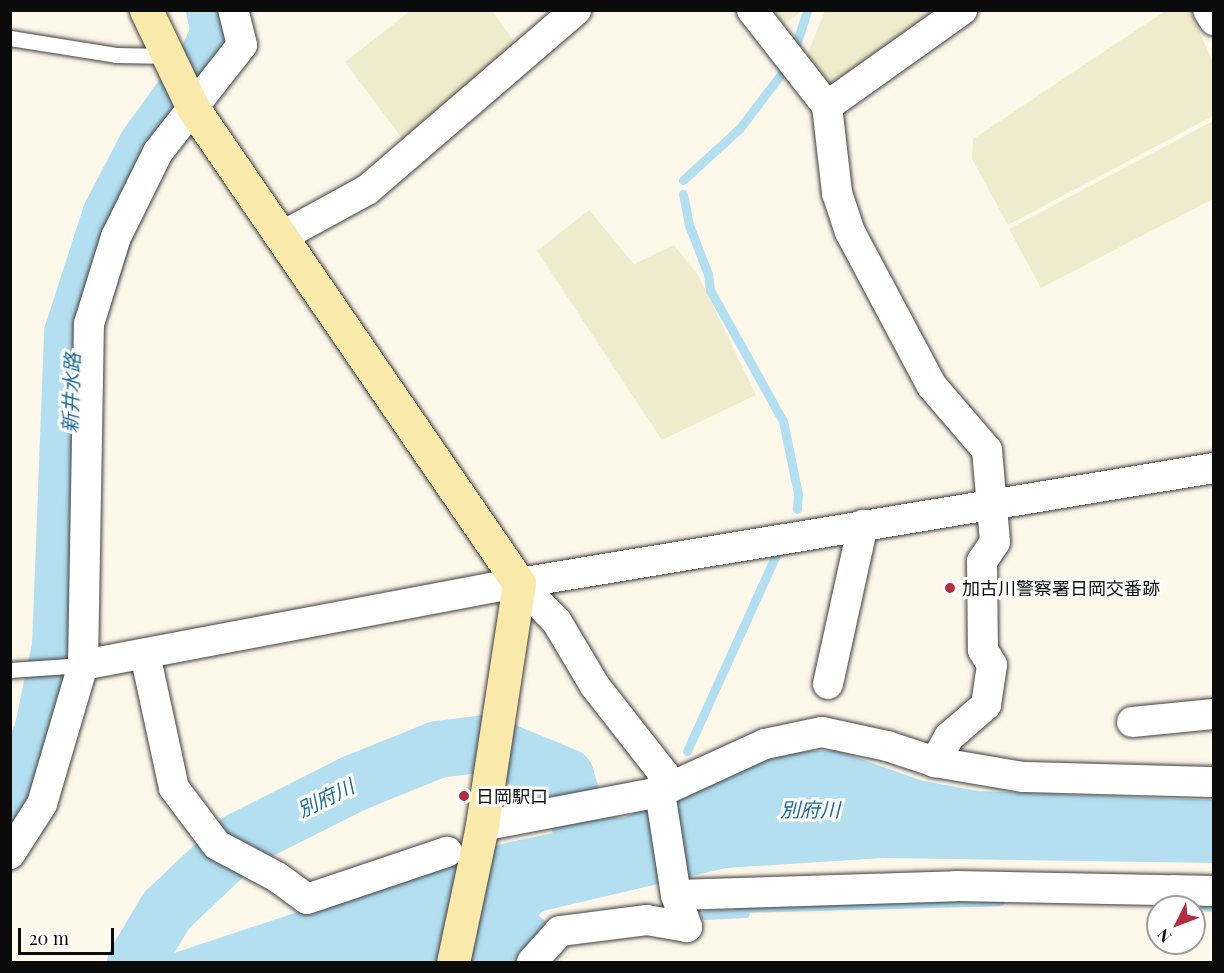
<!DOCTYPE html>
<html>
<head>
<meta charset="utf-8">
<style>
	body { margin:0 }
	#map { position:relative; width:1224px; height:973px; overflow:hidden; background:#fef8eb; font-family:"Playfair Display","Noto Sans JP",serif }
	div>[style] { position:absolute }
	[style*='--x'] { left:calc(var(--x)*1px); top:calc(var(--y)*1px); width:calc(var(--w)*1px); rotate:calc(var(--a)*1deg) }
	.farmland>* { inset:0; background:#f1ebcd }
	.water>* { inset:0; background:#b3dff1 }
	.stream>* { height:9px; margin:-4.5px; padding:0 4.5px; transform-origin:4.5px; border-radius:4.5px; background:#b3dff1 }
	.river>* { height:57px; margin:-28.5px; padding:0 28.5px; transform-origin:28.5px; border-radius:28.5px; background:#b3dff1 }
	.roads { filter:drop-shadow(0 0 2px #3e3e3e) drop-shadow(0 0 2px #3e3e3e) }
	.lane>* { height:15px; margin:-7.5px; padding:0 7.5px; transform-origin:7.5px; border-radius:7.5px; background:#fff }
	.street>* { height:30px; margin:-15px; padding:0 15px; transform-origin:15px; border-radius:15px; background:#fff }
	.secondary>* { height:33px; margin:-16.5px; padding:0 16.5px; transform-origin:16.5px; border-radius:16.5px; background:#f9e9aa }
	.dots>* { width:16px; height:16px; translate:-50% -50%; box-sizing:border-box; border:3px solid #fff; border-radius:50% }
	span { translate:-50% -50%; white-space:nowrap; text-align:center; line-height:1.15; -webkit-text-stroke:6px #fff; paint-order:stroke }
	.poi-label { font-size:18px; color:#0b0b0b }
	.left { translate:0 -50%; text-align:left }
	.water-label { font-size:20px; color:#1e6a93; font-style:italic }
	.frame { position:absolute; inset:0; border:12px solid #0b0b0b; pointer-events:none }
	.north { position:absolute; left:1146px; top:895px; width:60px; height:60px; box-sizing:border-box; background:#fff; border:2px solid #9d9d9d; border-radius:50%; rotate:228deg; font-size:16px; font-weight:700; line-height:24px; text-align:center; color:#0b0b0b }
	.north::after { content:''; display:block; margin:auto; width:21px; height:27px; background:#b02e3f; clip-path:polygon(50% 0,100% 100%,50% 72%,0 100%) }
	.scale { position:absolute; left:18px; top:928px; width:96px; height:27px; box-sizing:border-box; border:3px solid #0b0b0b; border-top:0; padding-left:8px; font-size:18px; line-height:21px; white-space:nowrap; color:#0b0b0b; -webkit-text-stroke:4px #fff; paint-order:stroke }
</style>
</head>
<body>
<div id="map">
	<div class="farmland">
		<i style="clip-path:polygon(410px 11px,492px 11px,521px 51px,407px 145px,345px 62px)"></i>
		<i style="clip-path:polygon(760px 11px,802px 11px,775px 31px)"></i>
		<i style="clip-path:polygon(825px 11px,946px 11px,833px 93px,803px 65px)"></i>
		<i style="clip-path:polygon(1165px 11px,1190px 11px,1213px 62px,1213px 116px,1008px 225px,972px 159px,973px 139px)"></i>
		<i style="clip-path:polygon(1213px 121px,1213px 199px,1041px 288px,1009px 229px)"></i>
		<i style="clip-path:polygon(589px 210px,634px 264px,674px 245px,698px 275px,756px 395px,662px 440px,537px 251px)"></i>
	</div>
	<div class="water">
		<i style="clip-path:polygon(807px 751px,838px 751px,923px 781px,978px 791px,1213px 800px,1213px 863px,883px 858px,726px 868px,543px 911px,491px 962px,131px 962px,156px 959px,505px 843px,621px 819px,760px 759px)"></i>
	</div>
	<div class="stream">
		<i style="--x:795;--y:48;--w:40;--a:-72"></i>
		<i style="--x:683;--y:180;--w:77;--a:-42.4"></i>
		<i style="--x:740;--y:128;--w:73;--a:-52.8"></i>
		<i style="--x:683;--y:194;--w:32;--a:79"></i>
		<i style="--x:689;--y:225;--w:53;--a:68.8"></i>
		<i style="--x:708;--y:274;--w:16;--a:83"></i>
		<i style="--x:710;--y:290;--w:150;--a:60.9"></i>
		<i style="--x:783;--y:421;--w:75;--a:78.4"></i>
		<i style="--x:798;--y:494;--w:15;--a:94"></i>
		<i style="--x:687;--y:751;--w:217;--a:-65.6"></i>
		<i style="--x:1170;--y:905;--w:44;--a:2.6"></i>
		<i style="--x:738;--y:908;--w:262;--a:-1.5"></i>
		<i style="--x:705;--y:915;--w:40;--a:-2.9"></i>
		<i style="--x:511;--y:962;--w:21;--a:-41"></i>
	</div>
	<div class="river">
		<i style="--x:10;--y:805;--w:80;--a:-66.3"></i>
		<i style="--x:42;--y:732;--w:88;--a:-78.2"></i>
		<i style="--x:60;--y:646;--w:313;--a:-87.8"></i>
		<i style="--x:72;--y:333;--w:124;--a:-72.1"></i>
		<i style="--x:110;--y:215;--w:78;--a:-62.4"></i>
		<i style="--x:146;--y:146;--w:101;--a:-54.3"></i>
		<i style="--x:205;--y:64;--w:36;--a:-67"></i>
		<i style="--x:219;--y:31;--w:22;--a:-103"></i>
		<i style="--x:135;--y:962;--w:61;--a:-59.2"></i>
		<i style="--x:166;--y:910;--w:102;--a:-43.4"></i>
		<i style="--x:240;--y:840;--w:127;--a:-26.8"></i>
		<i style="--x:353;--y:783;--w:91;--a:-22"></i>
		<i style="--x:437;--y:749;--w:48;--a:-7.1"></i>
		<i style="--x:485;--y:743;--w:87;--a:22.4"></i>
		<i style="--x:565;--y:776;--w:73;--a:73.3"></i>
		<i style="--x:586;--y:846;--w:59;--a:-1"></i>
		<i style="--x:500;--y:962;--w:33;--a:-39"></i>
	</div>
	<div class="roads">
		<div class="lane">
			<i style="--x:10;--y:38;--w:107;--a:9.1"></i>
			<i style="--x:116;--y:55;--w:53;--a:1.1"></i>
			<i style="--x:10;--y:670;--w:73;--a:-3.9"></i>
		</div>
		<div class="street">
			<i style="--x:752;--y:10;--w:122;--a:52"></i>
			<i style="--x:827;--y:106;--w:88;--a:83.4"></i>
			<i style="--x:837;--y:193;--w:41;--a:71.6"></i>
			<i style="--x:850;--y:232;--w:174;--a:62"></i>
			<i style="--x:932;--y:386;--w:84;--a:49.3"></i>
			<i style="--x:987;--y:450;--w:92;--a:85"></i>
			<i style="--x:995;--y:542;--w:23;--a:124"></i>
			<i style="--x:982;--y:561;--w:89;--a:89.4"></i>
			<i style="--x:983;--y:650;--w:17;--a:59"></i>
			<i style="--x:992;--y:665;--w:40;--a:98.5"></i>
			<i style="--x:986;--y:705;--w:49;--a:139.1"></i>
			<i style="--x:949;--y:737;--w:29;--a:119"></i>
			<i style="--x:1208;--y:10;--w:12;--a:59"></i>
			<i style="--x:827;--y:106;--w:166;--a:-35.4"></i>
			<i style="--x:281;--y:237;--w:98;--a:-28.7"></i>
			<i style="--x:367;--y:190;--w:276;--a:-40.7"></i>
			<i style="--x:519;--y:583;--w:54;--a:45.7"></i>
			<i style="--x:557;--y:622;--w:74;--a:59.3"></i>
			<i style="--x:595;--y:686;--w:112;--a:51.9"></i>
			<i style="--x:664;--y:774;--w:18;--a:103"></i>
			<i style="--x:660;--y:792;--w:104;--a:81.2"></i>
			<i style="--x:676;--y:895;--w:34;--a:71"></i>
			<i style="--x:687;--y:927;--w:41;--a:-170.1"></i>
			<i style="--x:647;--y:920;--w:88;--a:172.8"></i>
			<i style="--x:560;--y:931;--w:42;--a:132.1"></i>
			<i style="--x:145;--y:654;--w:137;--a:77.8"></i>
			<i style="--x:174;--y:788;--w:71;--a:53"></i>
			<i style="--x:217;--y:845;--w:68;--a:28.1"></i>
			<i style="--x:277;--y:877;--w:37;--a:36"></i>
			<i style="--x:307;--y:899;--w:148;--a:-18.6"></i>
			<i style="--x:83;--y:665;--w:444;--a:-10.7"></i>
			<i style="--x:519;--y:583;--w:704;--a:-9.4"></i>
			<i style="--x:828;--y:684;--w:163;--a:-77.6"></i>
			<i style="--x:1132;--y:722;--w:82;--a:-5.6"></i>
			<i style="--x:482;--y:826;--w:181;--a:-10.8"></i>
			<i style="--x:660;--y:792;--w:115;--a:-24.6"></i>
			<i style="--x:765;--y:744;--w:58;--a:-11.9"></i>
			<i style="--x:822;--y:732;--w:66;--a:12.2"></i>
			<i style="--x:887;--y:746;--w:51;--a:18.4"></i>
			<i style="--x:935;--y:762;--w:89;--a:9.7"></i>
			<i style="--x:1023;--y:777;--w:191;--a:1.5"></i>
			<i style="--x:10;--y:854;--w:59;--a:-57.4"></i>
			<i style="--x:42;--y:804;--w:145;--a:-73.6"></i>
			<i style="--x:83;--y:665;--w:341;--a:-89"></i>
			<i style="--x:89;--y:324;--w:91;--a:-72.8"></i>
			<i style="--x:116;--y:237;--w:95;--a:-63.7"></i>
			<i style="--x:158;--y:152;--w:136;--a:-51.9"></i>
			<i style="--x:242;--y:45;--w:36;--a:-104"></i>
			<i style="--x:676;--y:895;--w:280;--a:-1.8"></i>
			<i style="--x:956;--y:886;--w:258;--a:1.1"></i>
		</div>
		<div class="secondary">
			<i style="--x:146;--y:10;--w:109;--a:64.4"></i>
			<i style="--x:193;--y:108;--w:576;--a:55.54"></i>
			<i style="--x:519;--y:583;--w:246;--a:98.7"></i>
			<i style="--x:482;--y:826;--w:139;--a:102"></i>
		</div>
	</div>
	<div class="dots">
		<i style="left:950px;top:588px;background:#b02e3f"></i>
		<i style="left:464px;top:796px;background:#b02e3f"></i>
	</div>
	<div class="poi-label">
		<span class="left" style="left:962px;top:588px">加古川警察署日岡交番跡</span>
		<span class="left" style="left:476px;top:796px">日岡駅口</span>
	</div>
	<div class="water-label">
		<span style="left:70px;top:393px;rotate:-88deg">新井水路</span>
		<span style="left:325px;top:797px;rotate:-26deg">別府川</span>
		<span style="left:810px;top:808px">別府川</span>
	</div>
	<div class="frame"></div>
	<div class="north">N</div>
	<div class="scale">20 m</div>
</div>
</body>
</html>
